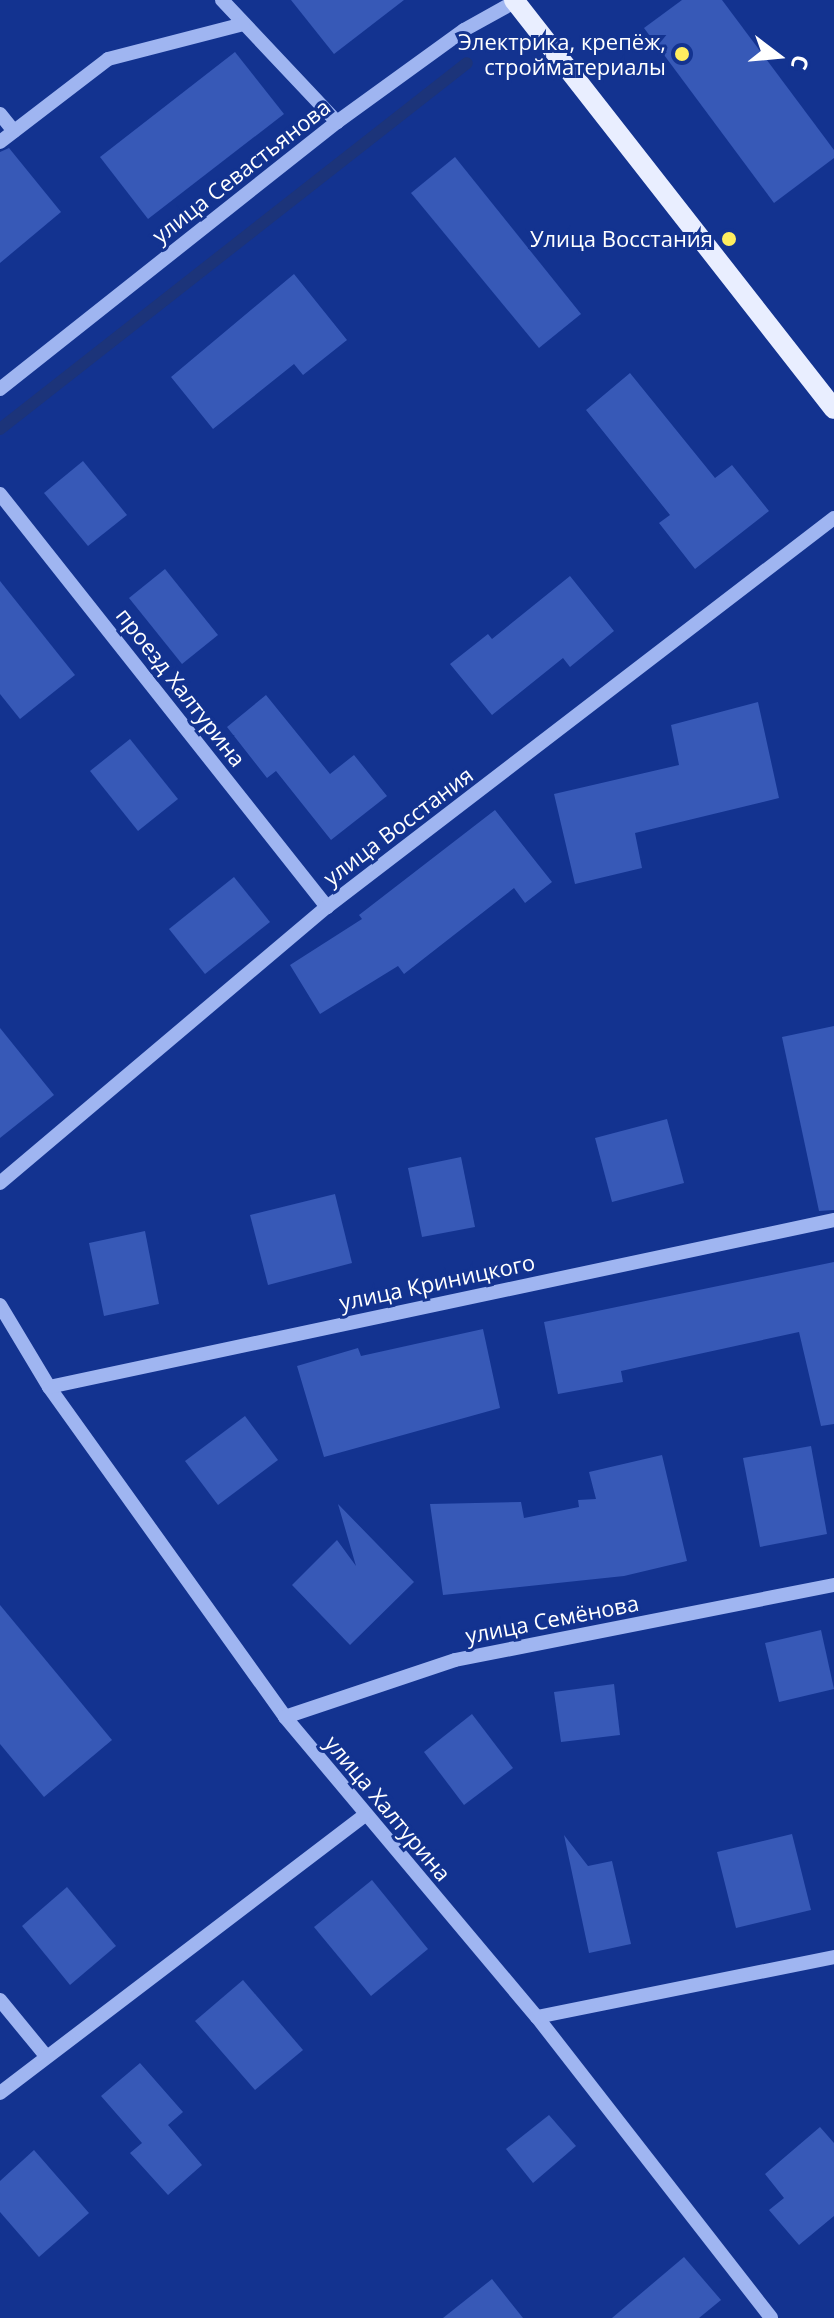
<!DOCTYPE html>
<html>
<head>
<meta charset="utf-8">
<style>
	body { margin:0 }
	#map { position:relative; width:834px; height:2318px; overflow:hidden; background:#133390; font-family:"Open Sans",sans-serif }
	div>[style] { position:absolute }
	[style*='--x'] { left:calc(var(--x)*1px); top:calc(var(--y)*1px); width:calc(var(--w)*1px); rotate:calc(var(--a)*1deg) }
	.stream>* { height:12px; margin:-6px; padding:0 6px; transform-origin:6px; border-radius:6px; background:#1c347a }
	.building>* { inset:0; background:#3759b7 }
	.minor>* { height:14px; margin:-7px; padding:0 7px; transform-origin:7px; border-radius:7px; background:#9fb5f1 }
	.major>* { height:20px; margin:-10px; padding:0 10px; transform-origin:10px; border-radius:10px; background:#e9eeff }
	.dots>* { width:22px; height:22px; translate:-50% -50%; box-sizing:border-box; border:4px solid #133390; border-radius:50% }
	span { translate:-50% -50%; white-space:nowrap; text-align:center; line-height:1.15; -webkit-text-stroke:6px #133390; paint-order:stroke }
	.poi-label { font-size:22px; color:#fff }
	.right { translate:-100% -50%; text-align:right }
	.street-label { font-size:22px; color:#fff }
	.north { position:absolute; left:738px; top:16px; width:80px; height:80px; -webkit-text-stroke:6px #133390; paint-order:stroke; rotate:106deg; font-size:22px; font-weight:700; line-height:32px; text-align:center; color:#fff }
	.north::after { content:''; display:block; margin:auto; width:28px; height:36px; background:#fff; clip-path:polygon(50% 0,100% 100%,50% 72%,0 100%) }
</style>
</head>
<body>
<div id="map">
	<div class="stream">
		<i style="--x:0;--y:429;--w:593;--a:-38.09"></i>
	</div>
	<div class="building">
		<i style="clip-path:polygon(291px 0,404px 0,334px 54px)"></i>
		<i style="clip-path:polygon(682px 0,722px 0,834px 150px,834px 158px,774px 203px,644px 28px)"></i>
		<i style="clip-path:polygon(235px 52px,284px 114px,148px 219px,100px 157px)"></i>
		<i style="clip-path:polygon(9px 148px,61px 212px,0 263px,0 152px)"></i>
		<i style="clip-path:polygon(455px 157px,581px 314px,539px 348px,411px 193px)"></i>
		<i style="clip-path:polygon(294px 274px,347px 340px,303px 375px,294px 364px,213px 429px,171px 377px)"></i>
		<i style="clip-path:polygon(630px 373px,715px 478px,732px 465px,769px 511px,695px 569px,659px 523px,670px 515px,586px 410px)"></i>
		<i style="clip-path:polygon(83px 461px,127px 515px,88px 546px,44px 493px)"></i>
		<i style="clip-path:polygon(165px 569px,218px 635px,182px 664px,129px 598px)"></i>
		<i style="clip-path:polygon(570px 576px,614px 631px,570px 667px,563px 658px,492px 715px,450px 664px,488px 634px,492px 639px)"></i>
		<i style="clip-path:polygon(0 581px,75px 675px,20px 719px,0 694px)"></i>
		<i style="clip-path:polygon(266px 695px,330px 774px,354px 755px,387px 796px,331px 840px,276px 771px,267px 778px,227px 727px)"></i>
		<i style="clip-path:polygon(758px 702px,779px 798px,635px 833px,642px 868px,575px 884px,554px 794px,679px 765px,671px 725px)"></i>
		<i style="clip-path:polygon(130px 739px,178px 799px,138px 831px,90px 771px)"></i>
		<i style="clip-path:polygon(495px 810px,552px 882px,525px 903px,514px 888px,404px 974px,398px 966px,320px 1014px,290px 965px,362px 919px,359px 915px)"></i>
		<i style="clip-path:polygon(234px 877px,270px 922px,205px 974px,169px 929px)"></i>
		<i style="clip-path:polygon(834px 1026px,834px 1210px,819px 1211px,782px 1037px)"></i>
		<i style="clip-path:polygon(0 1028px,54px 1095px,0 1138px)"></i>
		<i style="clip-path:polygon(667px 1119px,684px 1183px,612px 1202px,595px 1138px)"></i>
		<i style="clip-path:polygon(461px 1157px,475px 1227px,422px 1237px,408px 1168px)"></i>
		<i style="clip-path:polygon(335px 1194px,352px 1263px,268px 1285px,250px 1215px)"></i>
		<i style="clip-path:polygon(145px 1231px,159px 1304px,104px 1316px,89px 1243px)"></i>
		<i style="clip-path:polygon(834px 1262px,834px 1424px,821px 1426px,799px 1332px,621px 1371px,623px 1382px,558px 1394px,544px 1322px)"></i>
		<i style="clip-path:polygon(483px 1329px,500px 1408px,324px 1457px,297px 1366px,358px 1348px,361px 1356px)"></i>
		<i style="clip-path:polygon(245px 1416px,278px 1460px,218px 1505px,185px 1461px)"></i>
		<i style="clip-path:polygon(811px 1446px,827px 1534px,760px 1547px,743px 1458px)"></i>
		<i style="clip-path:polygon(662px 1455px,687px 1561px,624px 1576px,443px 1595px,430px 1504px,521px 1502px,524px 1518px,579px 1507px,578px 1500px,596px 1499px,589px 1472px)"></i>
		<i style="clip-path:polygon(338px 1504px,414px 1582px,350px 1645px,292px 1585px,337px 1540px,356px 1566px)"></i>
		<i style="clip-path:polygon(0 1605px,112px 1740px,44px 1797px,0 1744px)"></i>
		<i style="clip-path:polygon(821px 1630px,834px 1689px,779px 1702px,765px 1643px)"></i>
		<i style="clip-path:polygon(614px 1684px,620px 1735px,561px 1742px,554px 1692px)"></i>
		<i style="clip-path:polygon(472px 1714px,513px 1768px,464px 1805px,424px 1752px)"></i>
		<i style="clip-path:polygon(792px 1834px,811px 1910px,736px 1928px,717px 1852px)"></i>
		<i style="clip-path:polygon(564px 1835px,588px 1866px,612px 1861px,631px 1944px,589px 1953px)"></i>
		<i style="clip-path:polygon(372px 1880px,428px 1949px,371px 1996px,314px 1927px)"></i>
		<i style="clip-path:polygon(67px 1887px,116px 1946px,70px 1985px,22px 1926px)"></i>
		<i style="clip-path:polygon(243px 1980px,303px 2050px,255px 2090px,195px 2021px)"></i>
		<i style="clip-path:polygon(140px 2063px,183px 2112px,168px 2125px,202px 2165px,168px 2195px,130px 2153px,142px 2143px,101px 2096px)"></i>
		<i style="clip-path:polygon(549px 2115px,576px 2146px,533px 2183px,506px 2149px)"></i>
		<i style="clip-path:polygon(820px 2127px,834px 2143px,834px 2216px,799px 2245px,769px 2210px,784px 2198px,765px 2174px)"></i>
		<i style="clip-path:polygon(34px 2150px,89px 2213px,39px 2257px,0 2212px,0 2181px)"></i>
		<i style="clip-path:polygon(684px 2257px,721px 2300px,699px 2318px,612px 2318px)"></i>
		<i style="clip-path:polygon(492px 2279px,523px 2318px,443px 2318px)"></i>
	</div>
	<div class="minor">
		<i style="--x:222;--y:0;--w:168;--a:46.7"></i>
		<i style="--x:0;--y:114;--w:22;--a:51"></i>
		<i style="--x:0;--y:142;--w:136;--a:-37.5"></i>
		<i style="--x:108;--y:59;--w:139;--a:-14.5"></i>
		<i style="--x:0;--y:389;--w:430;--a:-38.4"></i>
		<i style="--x:337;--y:122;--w:157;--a:-35.9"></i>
		<i style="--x:464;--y:30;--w:62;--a:-29.1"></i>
		<i style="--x:0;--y:494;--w:527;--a:51.63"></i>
		<i style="--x:0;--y:1183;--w:428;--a:-40.2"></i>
		<i style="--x:327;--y:907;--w:639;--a:-37.5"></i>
		<i style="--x:0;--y:1305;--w:96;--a:59.1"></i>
		<i style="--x:49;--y:1387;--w:406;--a:54.4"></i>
		<i style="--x:285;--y:1717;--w:392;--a:50"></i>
		<i style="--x:537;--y:2017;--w:381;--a:52.1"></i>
		<i style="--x:49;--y:1387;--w:803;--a:-12.01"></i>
		<i style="--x:285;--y:1717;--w:179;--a:-18.5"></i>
		<i style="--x:455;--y:1660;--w:386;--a:-11.2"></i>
		<i style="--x:0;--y:2000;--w:72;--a:50.6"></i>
		<i style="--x:537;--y:2017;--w:303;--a:-11.4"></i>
		<i style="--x:0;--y:2093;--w:457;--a:-37.3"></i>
	</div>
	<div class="major">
		<i style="--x:514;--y:0;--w:519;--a:51.96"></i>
	</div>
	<div class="dots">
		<i style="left:682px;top:54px;background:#ffee5f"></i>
		<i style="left:729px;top:239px;background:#ffee5f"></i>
	</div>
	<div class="poi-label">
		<span class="right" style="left:666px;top:54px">Электрика, крепёж,<br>стройматериалы</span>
		<span class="right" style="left:713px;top:239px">Улица Восстания</span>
	</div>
	<div class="street-label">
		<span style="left:241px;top:171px;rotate:-38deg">улица Севастьянова</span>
		<span style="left:181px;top:687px;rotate:52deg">проезд Халтурина</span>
		<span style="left:398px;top:826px;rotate:-37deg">улица Восстания</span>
		<span style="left:437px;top:1282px;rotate:-12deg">улица Криницкого</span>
		<span style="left:552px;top:1619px;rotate:-11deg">улица Семёнова</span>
		<span style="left:388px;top:1808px;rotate:50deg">улица Халтурина</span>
	</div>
	<div class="north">С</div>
</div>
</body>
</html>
